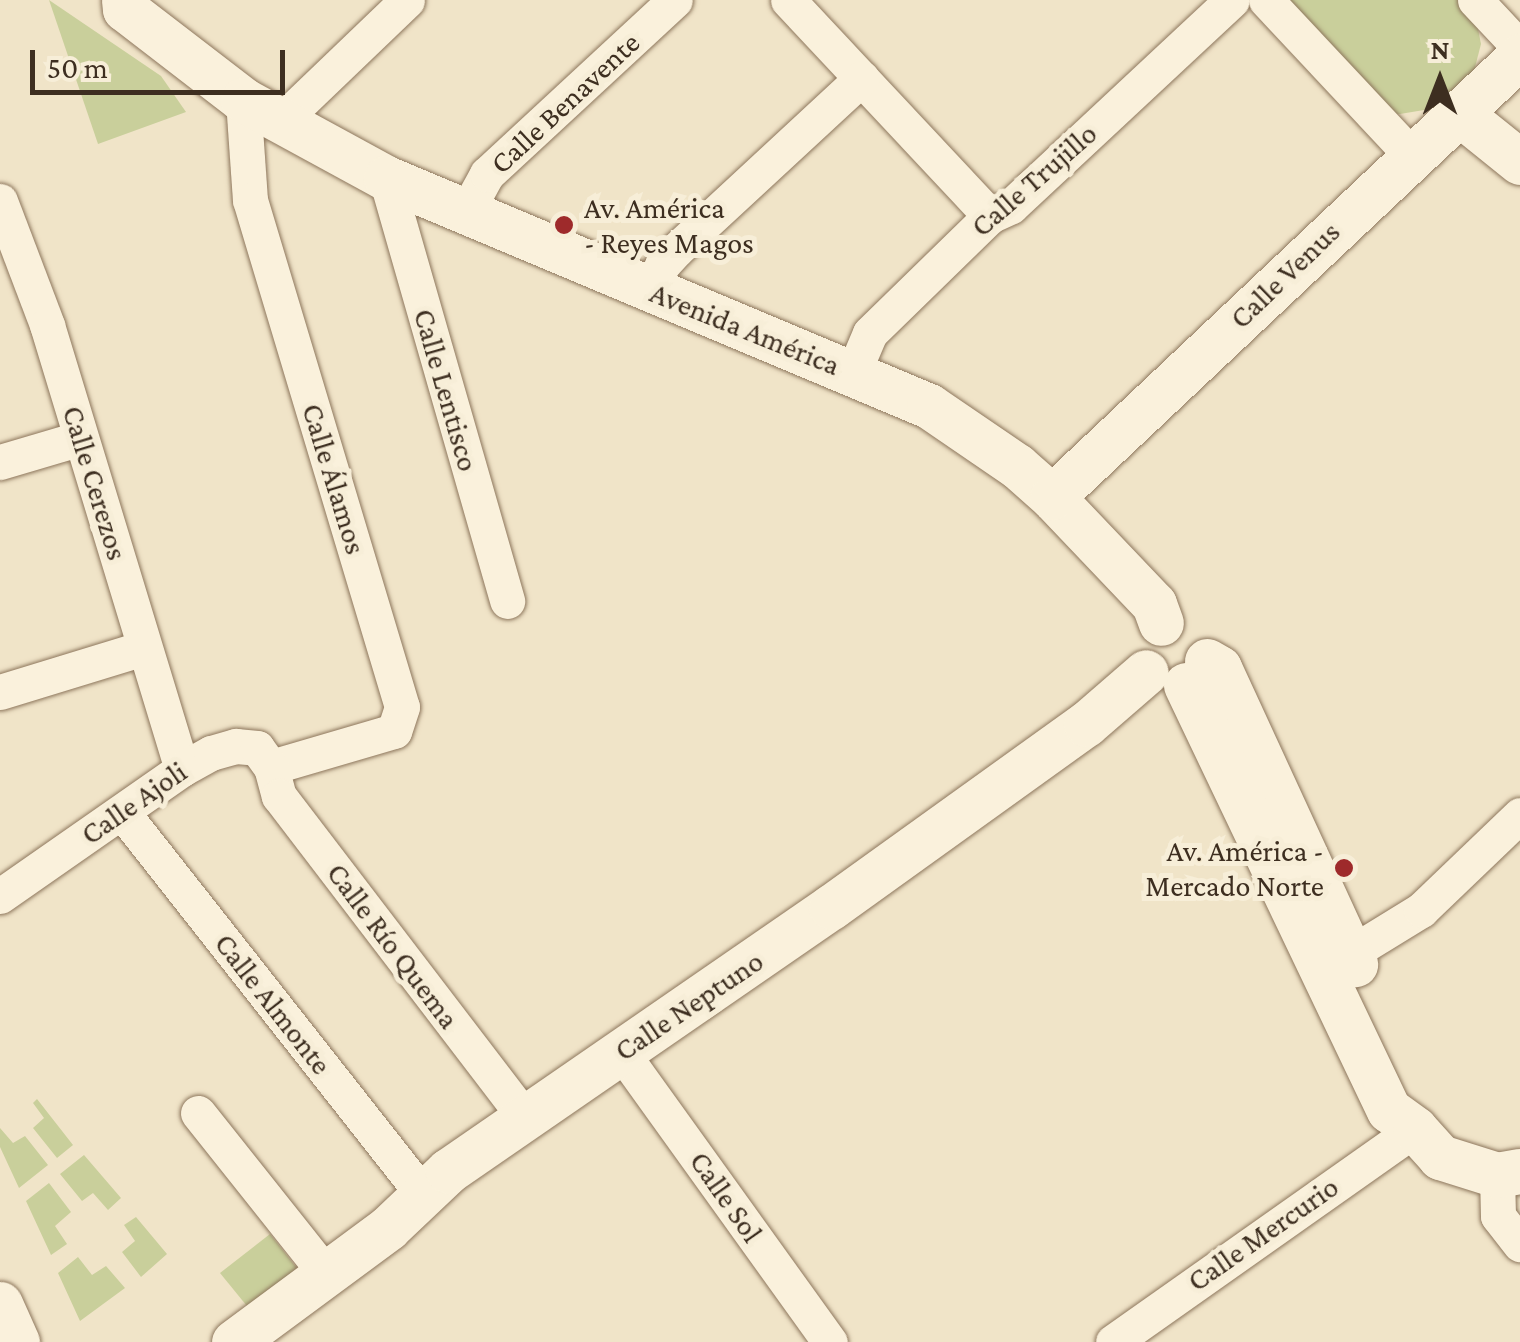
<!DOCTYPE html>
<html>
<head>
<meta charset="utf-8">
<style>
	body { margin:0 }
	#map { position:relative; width:1520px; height:1342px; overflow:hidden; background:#f0e4c8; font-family:"Crimson Pro",serif }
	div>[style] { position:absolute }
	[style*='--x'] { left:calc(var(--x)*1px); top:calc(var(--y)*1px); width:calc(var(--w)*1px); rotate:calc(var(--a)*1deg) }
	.green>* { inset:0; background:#c9cf9b }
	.roads { filter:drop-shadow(0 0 2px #8d765c) drop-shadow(0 0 2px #8d765c) }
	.minor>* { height:35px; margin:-17.5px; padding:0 17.5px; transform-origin:17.5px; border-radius:17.5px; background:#faf1dc }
	.tertiary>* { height:45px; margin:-22.5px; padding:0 22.5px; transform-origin:22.5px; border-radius:22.5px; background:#faf1dc }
	.dots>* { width:28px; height:28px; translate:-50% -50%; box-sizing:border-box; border:5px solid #f7eed8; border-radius:50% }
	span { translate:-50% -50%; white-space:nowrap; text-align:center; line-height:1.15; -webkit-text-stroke:10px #f7eed8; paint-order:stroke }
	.street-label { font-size:30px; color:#3d2e20 }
	.poi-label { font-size:30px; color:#3d2e20 }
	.left { translate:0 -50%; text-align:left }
	.right { translate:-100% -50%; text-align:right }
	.north { position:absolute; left:1390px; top:30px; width:100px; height:100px; -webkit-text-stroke:8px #f7eed8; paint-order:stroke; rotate:0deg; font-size:28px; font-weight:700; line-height:40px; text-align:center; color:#3d2e20 }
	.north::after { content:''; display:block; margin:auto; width:35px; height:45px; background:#3d2e20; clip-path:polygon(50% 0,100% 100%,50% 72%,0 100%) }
	.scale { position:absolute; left:30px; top:50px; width:255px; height:45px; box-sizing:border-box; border:5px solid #3d2e20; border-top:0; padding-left:12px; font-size:30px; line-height:35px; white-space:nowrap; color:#3d2e20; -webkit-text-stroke:8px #f7eed8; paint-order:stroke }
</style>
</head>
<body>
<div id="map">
	<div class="green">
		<i style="clip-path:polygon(49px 0,161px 76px,186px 112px,98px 144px)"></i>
		<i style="clip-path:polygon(1281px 0,1460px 0,1476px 19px,1481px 44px,1473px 75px,1436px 108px,1394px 115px)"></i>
		<i style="clip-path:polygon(37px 1099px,73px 1145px,57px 1158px,33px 1128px,44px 1118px,33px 1103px)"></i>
		<i style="clip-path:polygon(0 1128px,13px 1143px,25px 1136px,48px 1165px,19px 1188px,0 1147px)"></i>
		<i style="clip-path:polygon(84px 1155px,121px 1198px,108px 1210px,93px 1193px,82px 1201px,60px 1174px)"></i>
		<i style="clip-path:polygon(49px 1183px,71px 1212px,55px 1226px,67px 1244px,51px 1255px,26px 1201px)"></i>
		<i style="clip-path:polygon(136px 1217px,167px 1254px,141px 1277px,122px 1252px,135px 1241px,124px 1225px)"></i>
		<i style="clip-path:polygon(270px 1234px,300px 1272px,251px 1311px,220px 1273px)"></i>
		<i style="clip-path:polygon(78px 1257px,92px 1275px,106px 1266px,125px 1288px,80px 1321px,58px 1273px)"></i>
	</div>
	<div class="roads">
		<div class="minor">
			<i style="--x:788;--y:0;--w:296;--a:46.9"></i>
			<i style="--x:1266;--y:0;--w:212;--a:46.9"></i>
			<i style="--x:1475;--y:0;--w:66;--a:46.8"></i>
			<i style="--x:243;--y:100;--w:100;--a:86"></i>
			<i style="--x:250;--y:200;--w:529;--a:73.31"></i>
			<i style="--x:402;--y:707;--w:25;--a:108"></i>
			<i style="--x:394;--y:731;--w:128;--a:163.7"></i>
			<i style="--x:280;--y:122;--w:176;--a:-43.8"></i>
			<i style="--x:386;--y:178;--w:440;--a:74"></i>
			<i style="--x:0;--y:201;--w:133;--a:69.2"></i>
			<i style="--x:47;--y:325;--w:464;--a:73.1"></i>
			<i style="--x:465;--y:214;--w:46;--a:-61.2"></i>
			<i style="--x:487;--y:174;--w:256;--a:-42.8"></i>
			<i style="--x:650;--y:290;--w:28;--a:-64"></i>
			<i style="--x:662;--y:265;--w:21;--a:-47"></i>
			<i style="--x:676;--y:250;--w:253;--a:-42.8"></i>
			<i style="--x:853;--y:373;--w:43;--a:-67"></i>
			<i style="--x:870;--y:333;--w:168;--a:-44.3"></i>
			<i style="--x:990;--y:216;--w:23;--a:-25"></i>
			<i style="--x:1011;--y:206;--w:302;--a:-43"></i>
			<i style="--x:0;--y:462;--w:84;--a:-16.5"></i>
			<i style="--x:0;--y:692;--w:151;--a:-17"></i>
			<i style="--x:122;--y:812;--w:487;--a:51.8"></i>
			<i style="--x:0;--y:896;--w:222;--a:-34.9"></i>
			<i style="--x:182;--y:769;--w:33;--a:-29"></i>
			<i style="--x:211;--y:753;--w:26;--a:-16"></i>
			<i style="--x:236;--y:746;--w:21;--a:5"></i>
			<i style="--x:257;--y:748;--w:24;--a:54"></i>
			<i style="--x:271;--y:767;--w:30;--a:75"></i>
			<i style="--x:279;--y:796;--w:405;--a:52.6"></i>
			<i style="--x:1330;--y:966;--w:107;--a:-31.6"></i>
			<i style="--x:1421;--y:910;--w:137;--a:-43.8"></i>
			<i style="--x:622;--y:1053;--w:356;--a:54.3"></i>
			<i style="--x:198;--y:1113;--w:207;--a:51.5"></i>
			<i style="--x:1497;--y:1175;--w:41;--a:88.6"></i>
			<i style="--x:1498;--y:1216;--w:36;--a:52"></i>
			<i style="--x:1113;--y:1342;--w:370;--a:-35.2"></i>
		</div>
		<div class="tertiary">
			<i style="--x:124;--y:0;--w:9;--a:84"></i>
			<i style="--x:125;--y:9;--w:149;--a:37.6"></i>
			<i style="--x:243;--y:100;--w:163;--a:28.6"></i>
			<i style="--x:386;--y:178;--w:589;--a:22.78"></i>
			<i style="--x:929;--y:406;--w:107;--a:34.3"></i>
			<i style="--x:1017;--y:466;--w:47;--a:41.5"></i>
			<i style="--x:1052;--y:497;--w:148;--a:46.4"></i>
			<i style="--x:1154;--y:604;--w:20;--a:70"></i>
			<i style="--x:1459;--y:113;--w:78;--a:38.8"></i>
			<i style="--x:1052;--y:497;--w:643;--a:-43.3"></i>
			<i style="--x:1207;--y:661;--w:14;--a:30"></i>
			<i style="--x:1219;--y:668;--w:326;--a:65.3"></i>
			<i style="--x:1186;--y:685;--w:471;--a:64.5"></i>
			<i style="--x:1389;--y:1110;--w:32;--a:36"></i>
			<i style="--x:1415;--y:1129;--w:38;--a:48"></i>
			<i style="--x:1440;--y:1157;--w:60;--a:17.5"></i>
			<i style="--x:1497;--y:1175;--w:23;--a:-10"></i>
			<i style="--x:0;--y:1304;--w:42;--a:65.9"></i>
			<i style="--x:234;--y:1342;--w:192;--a:-36.5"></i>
			<i style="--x:388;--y:1228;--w:83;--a:-43.5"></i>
			<i style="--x:448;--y:1171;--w:465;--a:-34.6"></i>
			<i style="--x:831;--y:907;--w:314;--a:-35.7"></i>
			<i style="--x:1086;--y:724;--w:79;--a:-40.9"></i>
		</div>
	</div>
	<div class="dots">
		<i style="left:564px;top:225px;background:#9e2a2b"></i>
		<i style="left:1344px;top:868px;background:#9e2a2b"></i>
	</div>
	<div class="street-label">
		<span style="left:565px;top:103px;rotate:-43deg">Calle Benavente</span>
		<span style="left:1034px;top:180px;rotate:-41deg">Calle Trujillo</span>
		<span style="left:1285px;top:275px;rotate:-44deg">Calle Venus</span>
		<span style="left:745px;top:329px;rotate:22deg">Avenida América</span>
		<span style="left:446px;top:390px;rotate:74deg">Calle Lentisco</span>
		<span style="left:334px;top:479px;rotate:73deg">Calle Álamos</span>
		<span style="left:95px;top:483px;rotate:73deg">Calle Cerezos</span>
		<span style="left:134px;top:803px;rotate:-35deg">Calle Ajoli</span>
		<span style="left:393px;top:946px;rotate:53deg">Calle Río Quema</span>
		<span style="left:273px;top:1004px;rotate:52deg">Calle Almonte</span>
		<span style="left:689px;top:1006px;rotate:-34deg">Calle Neptuno</span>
		<span style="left:726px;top:1197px;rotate:55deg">Calle Sol</span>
		<span style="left:1263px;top:1234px;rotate:-35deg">Calle Mercurio</span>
	</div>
	<div class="poi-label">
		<span class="left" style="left:584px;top:225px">Av. América<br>- Reyes Magos</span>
		<span class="right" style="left:1324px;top:868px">Av. América -<br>Mercado Norte</span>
	</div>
	<div class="north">N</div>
	<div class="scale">50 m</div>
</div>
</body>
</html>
